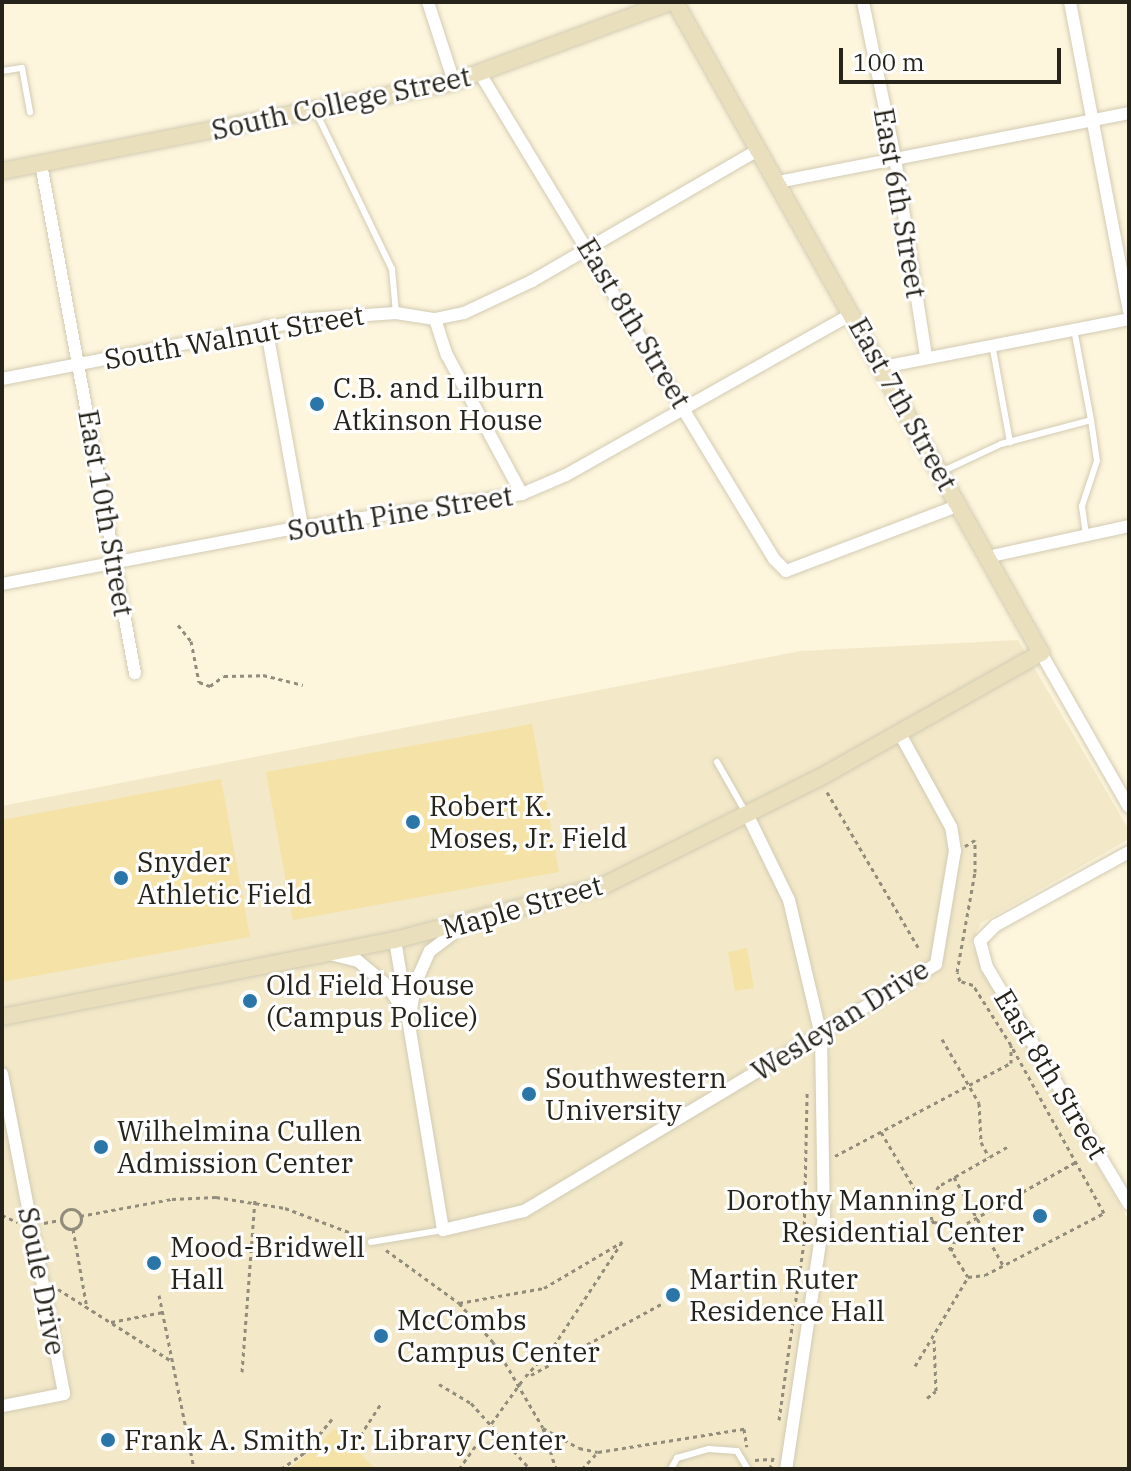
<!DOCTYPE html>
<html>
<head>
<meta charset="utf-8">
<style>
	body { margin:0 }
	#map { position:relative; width:1131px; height:1471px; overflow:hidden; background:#fdf5dc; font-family:"IBM Plex Serif",serif }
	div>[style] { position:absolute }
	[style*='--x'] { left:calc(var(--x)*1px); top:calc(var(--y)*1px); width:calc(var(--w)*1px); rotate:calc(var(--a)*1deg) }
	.built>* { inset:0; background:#f3e9c9 }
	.green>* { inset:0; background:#f5e2a6 }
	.path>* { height:3px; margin-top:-1.5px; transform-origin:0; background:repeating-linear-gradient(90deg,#918c7b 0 4px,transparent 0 8px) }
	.path>.ring { margin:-1.5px; padding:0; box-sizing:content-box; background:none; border:3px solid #918c7b; border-radius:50% }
	.roads { filter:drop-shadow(0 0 2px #d2cbb3) drop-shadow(0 0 2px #d2cbb3) }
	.lane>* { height:6px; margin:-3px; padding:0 3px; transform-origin:3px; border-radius:3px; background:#fff }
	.street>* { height:12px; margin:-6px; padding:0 6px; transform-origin:6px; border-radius:6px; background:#fff }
	.secondary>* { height:16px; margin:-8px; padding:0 8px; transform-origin:8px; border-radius:8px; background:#e9dfbc }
	.dots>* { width:22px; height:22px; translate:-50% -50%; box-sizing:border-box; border:4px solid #fff; border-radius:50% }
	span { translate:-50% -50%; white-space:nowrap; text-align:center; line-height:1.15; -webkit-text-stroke:6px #fff; paint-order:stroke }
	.street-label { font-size:28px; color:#26231a }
	.poi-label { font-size:28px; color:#26231a }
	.left { translate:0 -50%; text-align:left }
	.right { translate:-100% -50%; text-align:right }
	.frame { position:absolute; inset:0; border:4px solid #26231a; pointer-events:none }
	.scale { position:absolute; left:839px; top:48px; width:222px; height:36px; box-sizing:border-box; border:4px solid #26231a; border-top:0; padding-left:10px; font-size:24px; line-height:28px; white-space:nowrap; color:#26231a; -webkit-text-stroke:6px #fff; paint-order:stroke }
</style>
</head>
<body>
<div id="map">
	<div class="built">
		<i style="clip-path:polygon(1018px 640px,1129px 830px,1129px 839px,981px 923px,971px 944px,1129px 1221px,1129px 1469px,2px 1469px,2px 806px,800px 651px)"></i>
	</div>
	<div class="green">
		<i style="clip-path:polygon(532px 724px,559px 872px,293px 920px,266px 772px)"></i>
		<i style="clip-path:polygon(221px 779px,250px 937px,2px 982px,2px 820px)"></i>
		<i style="clip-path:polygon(747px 948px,754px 988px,735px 991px,728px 952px)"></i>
		<i style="clip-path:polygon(335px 1428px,375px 1469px,288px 1469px,308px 1454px)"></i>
	</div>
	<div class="path">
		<i style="--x:178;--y:625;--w:21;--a:51"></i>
		<i style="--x:191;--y:641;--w:42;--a:79"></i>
		<i style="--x:199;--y:682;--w:12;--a:20"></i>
		<i style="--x:210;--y:686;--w:17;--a:-36"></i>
		<i style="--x:224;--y:676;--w:39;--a:-1"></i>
		<i style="--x:263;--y:675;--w:41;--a:14"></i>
		<i style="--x:827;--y:792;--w:180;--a:59.6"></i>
		<i style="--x:942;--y:1039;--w:74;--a:60"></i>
		<i style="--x:979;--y:1103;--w:39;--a:87"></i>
		<i style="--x:981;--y:1142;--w:17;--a:62"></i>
		<i style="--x:881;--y:1132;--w:88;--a:59.4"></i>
		<i style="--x:1007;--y:1147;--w:78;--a:150.2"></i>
		<i style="--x:939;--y:1186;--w:19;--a:126"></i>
		<i style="--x:928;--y:1201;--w:19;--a:78"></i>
		<i style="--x:932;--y:1220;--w:67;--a:57.7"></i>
		<i style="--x:968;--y:1277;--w:17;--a:-7"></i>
		<i style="--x:985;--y:1275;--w:134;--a:-27.5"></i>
		<i style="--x:1104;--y:1213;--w:192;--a:-119"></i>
		<i style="--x:835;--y:1156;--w:199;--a:-27.9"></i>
		<i style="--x:1011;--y:1063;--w:18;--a:-90"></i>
		<i style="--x:1011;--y:1045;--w:71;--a:-122.3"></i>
		<i style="--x:973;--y:985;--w:14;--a:-163"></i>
		<i style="--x:960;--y:981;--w:9;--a:-108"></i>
		<i style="--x:957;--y:972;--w:102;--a:-79.8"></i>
		<i style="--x:975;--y:872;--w:32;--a:-90"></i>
		<i style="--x:975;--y:840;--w:12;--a:149"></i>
		<i style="--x:954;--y:1177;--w:101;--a:60.9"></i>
		<i class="ring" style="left:61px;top:1209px;width:17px;height:17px"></i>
		<i style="--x:2;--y:1215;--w:17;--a:25"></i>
		<i style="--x:80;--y:1216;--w:94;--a:-10.5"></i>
		<i style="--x:172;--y:1199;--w:44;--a:-2.6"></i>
		<i style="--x:216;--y:1197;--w:70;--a:9.1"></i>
		<i style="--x:285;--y:1208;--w:82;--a:20.6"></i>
		<i style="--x:934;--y:1222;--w:26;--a:11"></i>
		<i style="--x:44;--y:1223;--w:16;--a:-11"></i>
		<i style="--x:73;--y:1229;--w:80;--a:80"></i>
		<i style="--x:386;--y:1250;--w:90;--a:36"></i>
		<i style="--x:459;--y:1303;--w:52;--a:48.9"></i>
		<i style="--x:493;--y:1342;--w:99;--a:59.8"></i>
		<i style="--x:543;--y:1428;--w:43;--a:72.4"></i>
		<i style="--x:951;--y:1251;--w:26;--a:-69"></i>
		<i style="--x:960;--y:1227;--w:133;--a:-29.3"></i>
		<i style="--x:58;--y:1289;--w:136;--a:32.4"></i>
		<i style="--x:159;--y:1295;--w:177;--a:78.6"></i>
		<i style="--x:459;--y:1303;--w:86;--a:-10"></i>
		<i style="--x:544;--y:1288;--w:91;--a:-30.5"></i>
		<i style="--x:622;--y:1242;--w:122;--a:123.3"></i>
		<i style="--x:555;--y:1344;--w:46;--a:132.4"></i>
		<i style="--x:111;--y:1322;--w:53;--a:-10.9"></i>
		<i style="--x:915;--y:1366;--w:104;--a:-59.2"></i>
		<i style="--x:242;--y:1372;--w:172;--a:-85.7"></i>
		<i style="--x:531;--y:1375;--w:148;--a:-28.6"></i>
		<i style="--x:439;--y:1384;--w:37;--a:31"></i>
		<i style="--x:471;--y:1403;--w:89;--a:48.2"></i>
		<i style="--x:927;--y:1398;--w:11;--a:-38"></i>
		<i style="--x:936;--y:1391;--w:51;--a:-92.2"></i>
		<i style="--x:779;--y:1420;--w:181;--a:-82"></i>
		<i style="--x:804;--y:1241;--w:148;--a:-88.8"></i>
		<i style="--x:543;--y:1428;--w:41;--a:29.1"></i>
		<i style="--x:579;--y:1448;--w:19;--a:12"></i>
		<i style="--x:598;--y:1452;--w:148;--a:-9"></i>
		<i style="--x:744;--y:1429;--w:18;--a:81"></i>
		<i style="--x:356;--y:1442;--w:48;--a:-57"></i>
		<i style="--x:755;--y:1460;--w:15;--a:-4"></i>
		<i style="--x:281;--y:1469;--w:28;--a:-35"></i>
		<i style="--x:304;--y:1453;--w:44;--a:-50.5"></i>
		<i style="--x:459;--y:1469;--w:112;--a:-54.5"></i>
		<i style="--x:582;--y:1469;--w:23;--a:-47"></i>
		<i style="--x:770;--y:1469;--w:16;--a:-75"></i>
	</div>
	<div class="roads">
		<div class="lane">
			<i style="--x:2;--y:71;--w:20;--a:-9"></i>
			<i style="--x:22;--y:68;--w:45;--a:79.7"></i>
			<i style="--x:316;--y:112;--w:174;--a:64.2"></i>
			<i style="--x:392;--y:269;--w:44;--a:84.8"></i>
			<i style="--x:992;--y:344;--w:100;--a:79.6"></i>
			<i style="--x:941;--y:472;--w:66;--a:-25"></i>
			<i style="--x:1001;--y:444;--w:93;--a:-14.9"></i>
			<i style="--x:1091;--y:420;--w:93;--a:-100.6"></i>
			<i style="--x:1086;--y:535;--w:29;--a:-98"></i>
			<i style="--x:1082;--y:506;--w:47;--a:-71.6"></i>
			<i style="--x:1097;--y:461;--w:41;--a:-98.3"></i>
			<i style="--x:717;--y:762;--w:59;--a:60.4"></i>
			<i style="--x:371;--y:1242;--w:73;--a:-9.5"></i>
			<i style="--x:671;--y:1469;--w:13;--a:-61"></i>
			<i style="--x:677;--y:1458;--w:33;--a:-16"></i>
			<i style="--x:709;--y:1449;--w:28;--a:4"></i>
			<i style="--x:737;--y:1451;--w:21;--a:59"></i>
		</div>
		<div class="street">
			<i style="--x:428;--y:2;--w:84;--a:72"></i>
			<i style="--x:863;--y:2;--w:159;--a:78.4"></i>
			<i style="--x:895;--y:158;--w:201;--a:81.1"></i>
			<i style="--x:1070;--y:2;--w:314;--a:79.2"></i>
			<i style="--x:481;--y:75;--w:566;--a:58.81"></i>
			<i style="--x:774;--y:559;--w:17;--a:45"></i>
			<i style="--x:786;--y:571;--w:186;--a:-20.8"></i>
			<i style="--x:41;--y:164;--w:518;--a:79.54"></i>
			<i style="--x:778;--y:182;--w:358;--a:-11.1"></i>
			<i style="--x:435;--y:319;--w:38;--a:72"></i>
			<i style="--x:447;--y:355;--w:158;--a:61.7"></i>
			<i style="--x:266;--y:326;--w:204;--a:79.8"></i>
			<i style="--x:883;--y:367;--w:251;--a:-11"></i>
			<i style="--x:2;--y:379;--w:314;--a:-11"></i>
			<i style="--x:310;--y:319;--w:86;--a:-4"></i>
			<i style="--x:396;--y:313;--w:39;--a:9"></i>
			<i style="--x:435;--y:319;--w:30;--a:-12"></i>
			<i style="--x:464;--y:313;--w:75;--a:-25.2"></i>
			<i style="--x:532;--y:281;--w:263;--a:-30.1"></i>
			<i style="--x:987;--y:557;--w:145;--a:-12.3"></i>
			<i style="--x:2;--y:584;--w:305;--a:-10.8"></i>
			<i style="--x:302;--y:527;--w:222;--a:-8.5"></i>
			<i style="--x:522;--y:494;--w:48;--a:-23.4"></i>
			<i style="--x:566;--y:475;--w:328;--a:-29.4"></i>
			<i style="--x:1041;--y:653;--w:177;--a:60.3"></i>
			<i style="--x:748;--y:816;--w:93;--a:64"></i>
			<i style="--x:789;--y:900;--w:139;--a:76.7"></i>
			<i style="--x:821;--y:1035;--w:181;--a:89.1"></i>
			<i style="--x:824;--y:1216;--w:256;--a:98.5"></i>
			<i style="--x:1129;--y:852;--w:152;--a:151.2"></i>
			<i style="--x:996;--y:925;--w:23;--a:135"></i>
			<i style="--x:980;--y:941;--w:27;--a:75"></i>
			<i style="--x:987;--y:967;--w:276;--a:59.1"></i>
			<i style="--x:395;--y:940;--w:294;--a:80.6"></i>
			<i style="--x:443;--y:1230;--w:83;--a:-13.2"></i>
			<i style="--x:524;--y:1211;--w:480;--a:-30.9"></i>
			<i style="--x:936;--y:964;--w:115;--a:-80.5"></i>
			<i style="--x:955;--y:851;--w:24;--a:-99"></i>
			<i style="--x:951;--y:827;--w:108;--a:-118.7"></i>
			<i style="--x:330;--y:954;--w:29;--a:14"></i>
			<i style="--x:358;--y:961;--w:38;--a:40"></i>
			<i style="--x:387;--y:985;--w:31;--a:57"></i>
			<i style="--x:411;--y:1010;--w:26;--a:-81"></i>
			<i style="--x:415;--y:984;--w:36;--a:-66"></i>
			<i style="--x:430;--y:951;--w:43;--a:-37.4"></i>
			<i style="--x:2;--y:1074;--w:326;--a:79"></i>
			<i style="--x:64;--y:1394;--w:63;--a:169"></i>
		</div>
		<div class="secondary">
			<i style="--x:2;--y:171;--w:461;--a:-11.1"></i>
			<i style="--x:454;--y:82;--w:230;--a:-20.3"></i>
			<i style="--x:2;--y:1017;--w:400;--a:-11.1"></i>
			<i style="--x:395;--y:940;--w:215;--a:-14.6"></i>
			<i style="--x:603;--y:886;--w:241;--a:-26.6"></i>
			<i style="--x:819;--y:778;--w:255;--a:-29.4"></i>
			<i style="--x:1041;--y:653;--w:747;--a:-119.35"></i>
		</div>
	</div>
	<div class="dots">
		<i style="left:317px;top:404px;background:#2b76a9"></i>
		<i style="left:413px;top:822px;background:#2b76a9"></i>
		<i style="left:121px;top:878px;background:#2b76a9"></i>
		<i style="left:250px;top:1001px;background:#2b76a9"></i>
		<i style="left:529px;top:1094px;background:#2b76a9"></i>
		<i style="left:101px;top:1147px;background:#2b76a9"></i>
		<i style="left:1040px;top:1216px;background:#2b76a9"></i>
		<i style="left:154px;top:1263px;background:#2b76a9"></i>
		<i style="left:673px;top:1295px;background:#2b76a9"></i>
		<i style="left:381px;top:1336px;background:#2b76a9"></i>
		<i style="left:108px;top:1440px;background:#2b76a9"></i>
	</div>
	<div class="street-label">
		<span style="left:341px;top:103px;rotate:-12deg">South College Street</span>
		<span style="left:900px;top:203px;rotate:80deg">East 6th Street</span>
		<span style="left:634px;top:323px;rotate:59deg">East 8th Street</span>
		<span style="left:234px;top:337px;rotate:-10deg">South Walnut Street</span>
		<span style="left:903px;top:404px;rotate:61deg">East 7th Street</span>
		<span style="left:106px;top:513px;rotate:80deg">East 10th Street</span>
		<span style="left:400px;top:513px;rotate:-9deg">South Pine Street</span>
		<span style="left:522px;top:907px;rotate:-16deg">Maple Street</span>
		<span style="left:840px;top:1020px;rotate:-32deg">Wesleyan Drive</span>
		<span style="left:1051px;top:1074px;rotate:59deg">East 8th Street</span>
		<span style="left:42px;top:1281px;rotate:79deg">Soule Drive</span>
	</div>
	<div class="poi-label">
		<span class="left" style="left:333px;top:404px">C.B. and Lilburn<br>Atkinson House</span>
		<span class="left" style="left:429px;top:822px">Robert K.<br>Moses, Jr. Field</span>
		<span class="left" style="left:137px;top:878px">Snyder<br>Athletic Field</span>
		<span class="left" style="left:266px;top:1001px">Old Field House<br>(Campus Police)</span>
		<span class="left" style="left:545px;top:1094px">Southwestern<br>University</span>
		<span class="left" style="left:117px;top:1147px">Wilhelmina Cullen<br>Admission Center</span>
		<span class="right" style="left:1024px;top:1216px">Dorothy Manning Lord<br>Residential Center</span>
		<span class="left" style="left:170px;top:1263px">Mood-Bridwell<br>Hall</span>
		<span class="left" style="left:689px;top:1295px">Martin Ruter<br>Residence Hall</span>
		<span class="left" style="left:397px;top:1336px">McCombs<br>Campus Center</span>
		<span class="left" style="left:124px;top:1440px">Frank A. Smith, Jr. Library Center</span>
	</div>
	<div class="frame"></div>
	<div class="scale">100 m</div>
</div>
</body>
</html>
